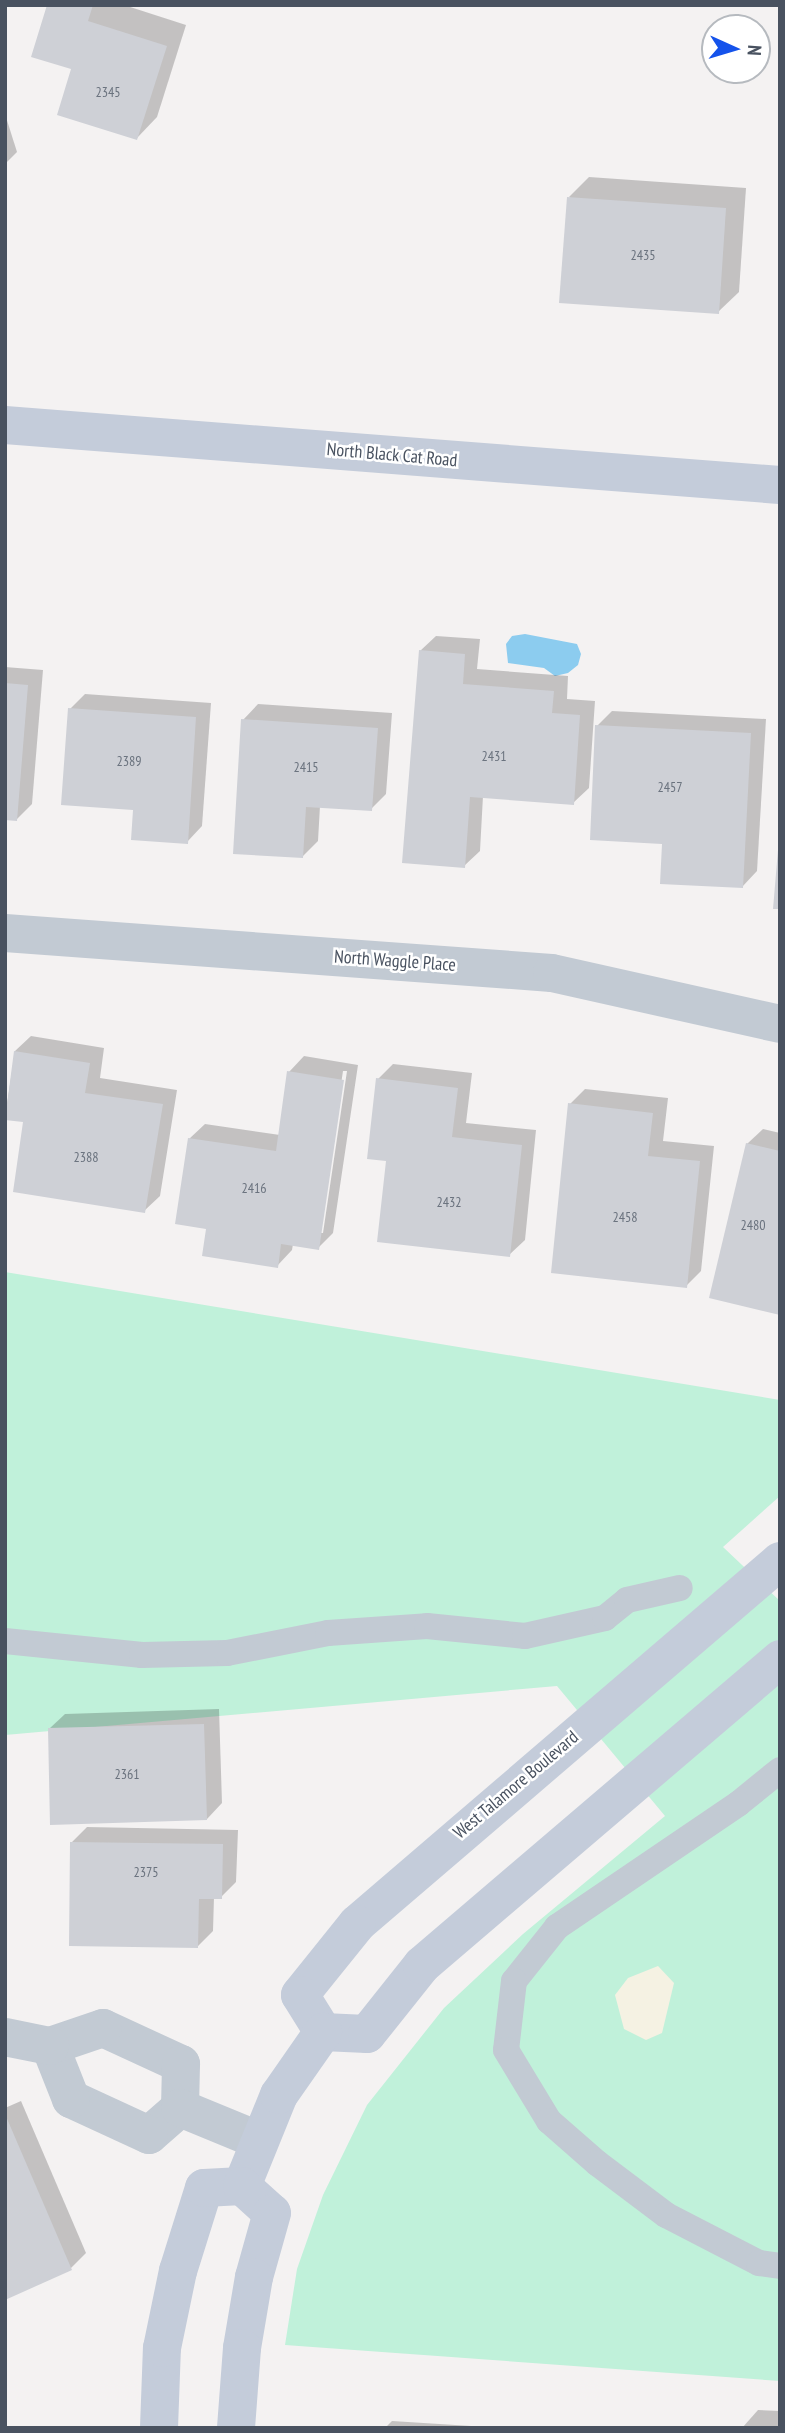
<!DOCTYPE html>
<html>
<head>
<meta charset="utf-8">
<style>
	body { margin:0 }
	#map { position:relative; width:785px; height:2433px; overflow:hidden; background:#f4f2f2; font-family:"PT Sans Narrow",sans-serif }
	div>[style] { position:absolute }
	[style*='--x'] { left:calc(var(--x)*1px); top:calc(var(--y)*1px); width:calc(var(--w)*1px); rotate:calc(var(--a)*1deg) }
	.green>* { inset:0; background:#c0f1da }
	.sand>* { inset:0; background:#f5f2e3 }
	.water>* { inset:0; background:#8cccef }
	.shadow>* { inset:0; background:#0003 }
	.building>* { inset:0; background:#ced0d6 }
	.lane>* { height:26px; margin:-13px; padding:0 13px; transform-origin:13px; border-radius:13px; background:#c2cad3 }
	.street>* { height:38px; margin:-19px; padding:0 19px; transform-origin:19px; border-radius:19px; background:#c2cad3 }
	.secondary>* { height:38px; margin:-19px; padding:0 19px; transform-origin:19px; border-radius:19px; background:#c4ccda }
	span { translate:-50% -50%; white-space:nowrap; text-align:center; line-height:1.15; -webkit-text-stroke:5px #fff; paint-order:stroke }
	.number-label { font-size:14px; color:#6a727e }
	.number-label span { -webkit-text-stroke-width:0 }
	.street-label { font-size:18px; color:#495260 }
	.frame { position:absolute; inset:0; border:7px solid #495260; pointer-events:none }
	.north { position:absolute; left:701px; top:14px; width:70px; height:70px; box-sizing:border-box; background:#fff; border:2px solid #b6babf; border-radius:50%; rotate:94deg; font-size:19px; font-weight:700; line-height:28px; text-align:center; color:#495260 }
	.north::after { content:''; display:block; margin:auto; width:24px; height:32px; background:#1553eb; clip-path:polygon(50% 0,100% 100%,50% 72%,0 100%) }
</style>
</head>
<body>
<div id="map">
	<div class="green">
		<i style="clip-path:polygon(5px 1272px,780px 1400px,780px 1496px,723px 1547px,780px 1601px,780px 2381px,285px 2345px,297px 2269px,323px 2195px,367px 2105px,444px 2008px,523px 1934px,665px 1816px,557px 1686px,5px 1735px)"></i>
	</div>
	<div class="sand">
		<i style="clip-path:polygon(658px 1966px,674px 1983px,662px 2033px,646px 2040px,624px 2029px,615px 1995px,628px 1978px)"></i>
	</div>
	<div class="water">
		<i style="clip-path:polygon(525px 634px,577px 644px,581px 654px,578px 665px,568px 673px,555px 676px,544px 668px,508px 663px,506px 644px,512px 636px)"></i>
	</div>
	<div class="shadow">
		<i style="clip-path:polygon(49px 5px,124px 5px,186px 25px,157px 117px,137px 138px)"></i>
		<i style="clip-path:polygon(5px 114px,17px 152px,5px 164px)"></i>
		<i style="clip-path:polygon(589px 177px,746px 188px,739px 292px,718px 312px,569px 197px)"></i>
		<i style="clip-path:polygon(436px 636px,480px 639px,477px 669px,568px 676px,567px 699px,595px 701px,589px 788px,573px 803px,483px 796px,480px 851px,464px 866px,420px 651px)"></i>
		<i style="clip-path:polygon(5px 667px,43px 670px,32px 804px,16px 820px,5px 819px)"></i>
		<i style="clip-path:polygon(85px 694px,211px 703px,202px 826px,187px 842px,134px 809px,70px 709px)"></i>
		<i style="clip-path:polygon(258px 704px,392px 713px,386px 794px,371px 809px,320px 806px,318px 841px,302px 857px,243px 720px)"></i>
		<i style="clip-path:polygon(612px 711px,766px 719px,757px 871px,742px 887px,664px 842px,597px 726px)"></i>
		<i style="clip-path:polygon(31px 1036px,104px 1048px,100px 1078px,177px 1090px,160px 1196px,144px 1211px,25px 1121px,5px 1118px,15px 1051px)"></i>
		<i style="clip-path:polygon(evenodd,304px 1056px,358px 1065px,333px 1233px,318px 1248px,293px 1244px,292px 1250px,277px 1266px,208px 1227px,189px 1139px,205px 1124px,280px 1135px,289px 1072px,304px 1056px,343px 1071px,347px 1071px,323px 1233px,319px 1233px,343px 1071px)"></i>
		<i style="clip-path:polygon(393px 1064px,472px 1073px,466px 1123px,536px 1130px,525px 1240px,509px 1255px,387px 1160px,378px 1079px)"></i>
		<i style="clip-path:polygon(585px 1089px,668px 1098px,663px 1141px,714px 1146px,701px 1271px,686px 1286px,570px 1104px)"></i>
		<i style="clip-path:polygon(763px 1129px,780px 1133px,780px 1313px,747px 1144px)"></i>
		<i style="clip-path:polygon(219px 1709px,222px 1803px,207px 1819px,49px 1729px,65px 1714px)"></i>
		<i style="clip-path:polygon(87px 1827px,238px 1830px,236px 1882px,221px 1897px,214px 1897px,213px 1931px,198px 1946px,72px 1842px)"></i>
		<i style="clip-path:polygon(21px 2101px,86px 2253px,71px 2268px,5px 2298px,5px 2108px)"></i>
		<i style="clip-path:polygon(758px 2410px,780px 2411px,780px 2428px,742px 2428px)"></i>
		<i style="clip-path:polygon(392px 2421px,503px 2428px,385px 2428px)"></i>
	</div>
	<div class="building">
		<i style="clip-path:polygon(47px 5px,93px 5px,88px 21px,167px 46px,137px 140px,57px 115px,71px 69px,31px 57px)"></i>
		<i style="clip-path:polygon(567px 197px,726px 208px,719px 314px,559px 303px)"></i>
		<i style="clip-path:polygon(419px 650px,465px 654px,463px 684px,554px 691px,552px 713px,580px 715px,574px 805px,470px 797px,465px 868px,402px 863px)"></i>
		<i style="clip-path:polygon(5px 683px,28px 685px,17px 821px,5px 820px)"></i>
		<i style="clip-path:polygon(68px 708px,196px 717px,188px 844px,131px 840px,133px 810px,61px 805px)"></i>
		<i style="clip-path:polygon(241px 719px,378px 728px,372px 811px,306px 807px,303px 858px,233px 854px)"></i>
		<i style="clip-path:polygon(595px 725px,751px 733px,743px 888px,660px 884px,662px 844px,590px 840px)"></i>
		<i style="clip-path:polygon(778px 850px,780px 850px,780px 909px,773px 909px)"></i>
		<i style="clip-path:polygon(14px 1051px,90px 1063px,85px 1093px,163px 1104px,145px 1213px,13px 1192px,23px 1122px,5px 1120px)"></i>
		<i style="clip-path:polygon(287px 1071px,344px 1080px,319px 1250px,281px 1244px,278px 1268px,202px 1256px,206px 1229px,175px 1224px,188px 1138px,276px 1151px)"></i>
		<i style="clip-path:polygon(376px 1078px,458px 1088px,452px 1137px,522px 1145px,510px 1257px,377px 1242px,386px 1161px,367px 1159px)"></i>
		<i style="clip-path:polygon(568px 1103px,653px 1113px,648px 1156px,700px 1161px,687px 1288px,551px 1273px)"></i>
		<i style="clip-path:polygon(746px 1143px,780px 1151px,780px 1315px,709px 1298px)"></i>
		<i style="clip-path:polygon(204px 1724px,207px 1820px,50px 1825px,48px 1728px)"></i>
		<i style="clip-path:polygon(70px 1842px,223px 1844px,222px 1899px,199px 1899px,198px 1948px,69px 1946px)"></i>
		<i style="clip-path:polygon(5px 2114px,72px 2270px,5px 2300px)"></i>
	</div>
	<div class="lane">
		<i style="--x:5;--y:1641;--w:138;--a:5.8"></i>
		<i style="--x:142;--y:1655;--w:85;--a:-1.3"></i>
		<i style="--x:227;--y:1653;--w:103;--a:-11.2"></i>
		<i style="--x:328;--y:1633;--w:99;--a:-4"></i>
		<i style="--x:427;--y:1626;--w:99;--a:5.8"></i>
		<i style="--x:525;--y:1636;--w:82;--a:-12.7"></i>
		<i style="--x:605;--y:1618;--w:28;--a:-39"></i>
		<i style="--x:627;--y:1600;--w:54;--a:-12.8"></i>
		<i style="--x:780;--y:1770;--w:54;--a:141"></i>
		<i style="--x:738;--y:1804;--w:219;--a:145.8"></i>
		<i style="--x:557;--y:1927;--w:69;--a:128.5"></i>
		<i style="--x:514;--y:1981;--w:69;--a:96.6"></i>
		<i style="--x:506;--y:2050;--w:83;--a:58.8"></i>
		<i style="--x:549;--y:2121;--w:64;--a:41.2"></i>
		<i style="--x:597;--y:2163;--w:86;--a:37"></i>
		<i style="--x:666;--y:2215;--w:105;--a:27.3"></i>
		<i style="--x:759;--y:2263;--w:21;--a:8"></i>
	</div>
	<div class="street">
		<i style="--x:5;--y:933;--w:548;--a:4.18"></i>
		<i style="--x:552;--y:973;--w:234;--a:12.6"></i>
		<i style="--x:103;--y:2028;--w:86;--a:24.8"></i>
		<i style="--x:181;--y:2064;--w:44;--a:91.3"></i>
		<i style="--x:180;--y:2108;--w:41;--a:138.9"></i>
		<i style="--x:149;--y:2135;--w:86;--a:-155.2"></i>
		<i style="--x:71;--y:2099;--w:57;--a:-111.6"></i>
		<i style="--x:50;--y:2046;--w:56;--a:-18.8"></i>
		<i style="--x:5;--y:2037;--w:46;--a:11.3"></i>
		<i style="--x:180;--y:2108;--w:84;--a:22.3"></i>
	</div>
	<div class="secondary">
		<i style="--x:5;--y:425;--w:777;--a:4.43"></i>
		<i style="--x:780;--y:1561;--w:557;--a:139.37"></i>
		<i style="--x:357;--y:1924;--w:91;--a:128.8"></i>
		<i style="--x:300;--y:1995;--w:44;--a:58.1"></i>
		<i style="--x:323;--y:2032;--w:44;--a:2.6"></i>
		<i style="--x:367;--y:2034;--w:88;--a:-51.4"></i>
		<i style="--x:422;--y:1965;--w:471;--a:-40.5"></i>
		<i style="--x:242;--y:2186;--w:98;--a:-67.9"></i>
		<i style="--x:279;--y:2095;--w:77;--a:-55.1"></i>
		<i style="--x:159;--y:2428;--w:80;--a:-87.9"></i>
		<i style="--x:162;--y:2348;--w:79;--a:-78.3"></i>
		<i style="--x:178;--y:2271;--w:87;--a:-72.6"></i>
		<i style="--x:204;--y:2188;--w:38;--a:-3"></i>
		<i style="--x:242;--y:2186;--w:40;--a:42"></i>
		<i style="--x:272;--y:2213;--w:66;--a:105.7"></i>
		<i style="--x:254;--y:2277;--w:72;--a:99.6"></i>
		<i style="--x:242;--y:2348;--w:80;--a:94.3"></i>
	</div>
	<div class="number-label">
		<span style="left:108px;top:92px">2345</span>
		<span style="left:643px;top:255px">2435</span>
		<span style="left:494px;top:756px">2431</span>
		<span style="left:129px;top:761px">2389</span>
		<span style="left:306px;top:767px">2415</span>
		<span style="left:670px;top:787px">2457</span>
		<span style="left:86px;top:1157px">2388</span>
		<span style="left:254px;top:1188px">2416</span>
		<span style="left:449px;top:1202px">2432</span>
		<span style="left:625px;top:1217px">2458</span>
		<span style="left:753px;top:1225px">2480</span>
		<span style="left:127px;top:1774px">2361</span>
		<span style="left:146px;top:1872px">2375</span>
	</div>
	<div class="street-label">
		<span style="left:392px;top:455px;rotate:5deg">North Black Cat Road</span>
		<span style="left:395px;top:961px;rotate:4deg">North Waggle Place</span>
		<span style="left:516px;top:1785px;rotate:-40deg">West Talamore Boulevard</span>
	</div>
	<div class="frame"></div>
	<div class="north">N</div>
</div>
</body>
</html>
